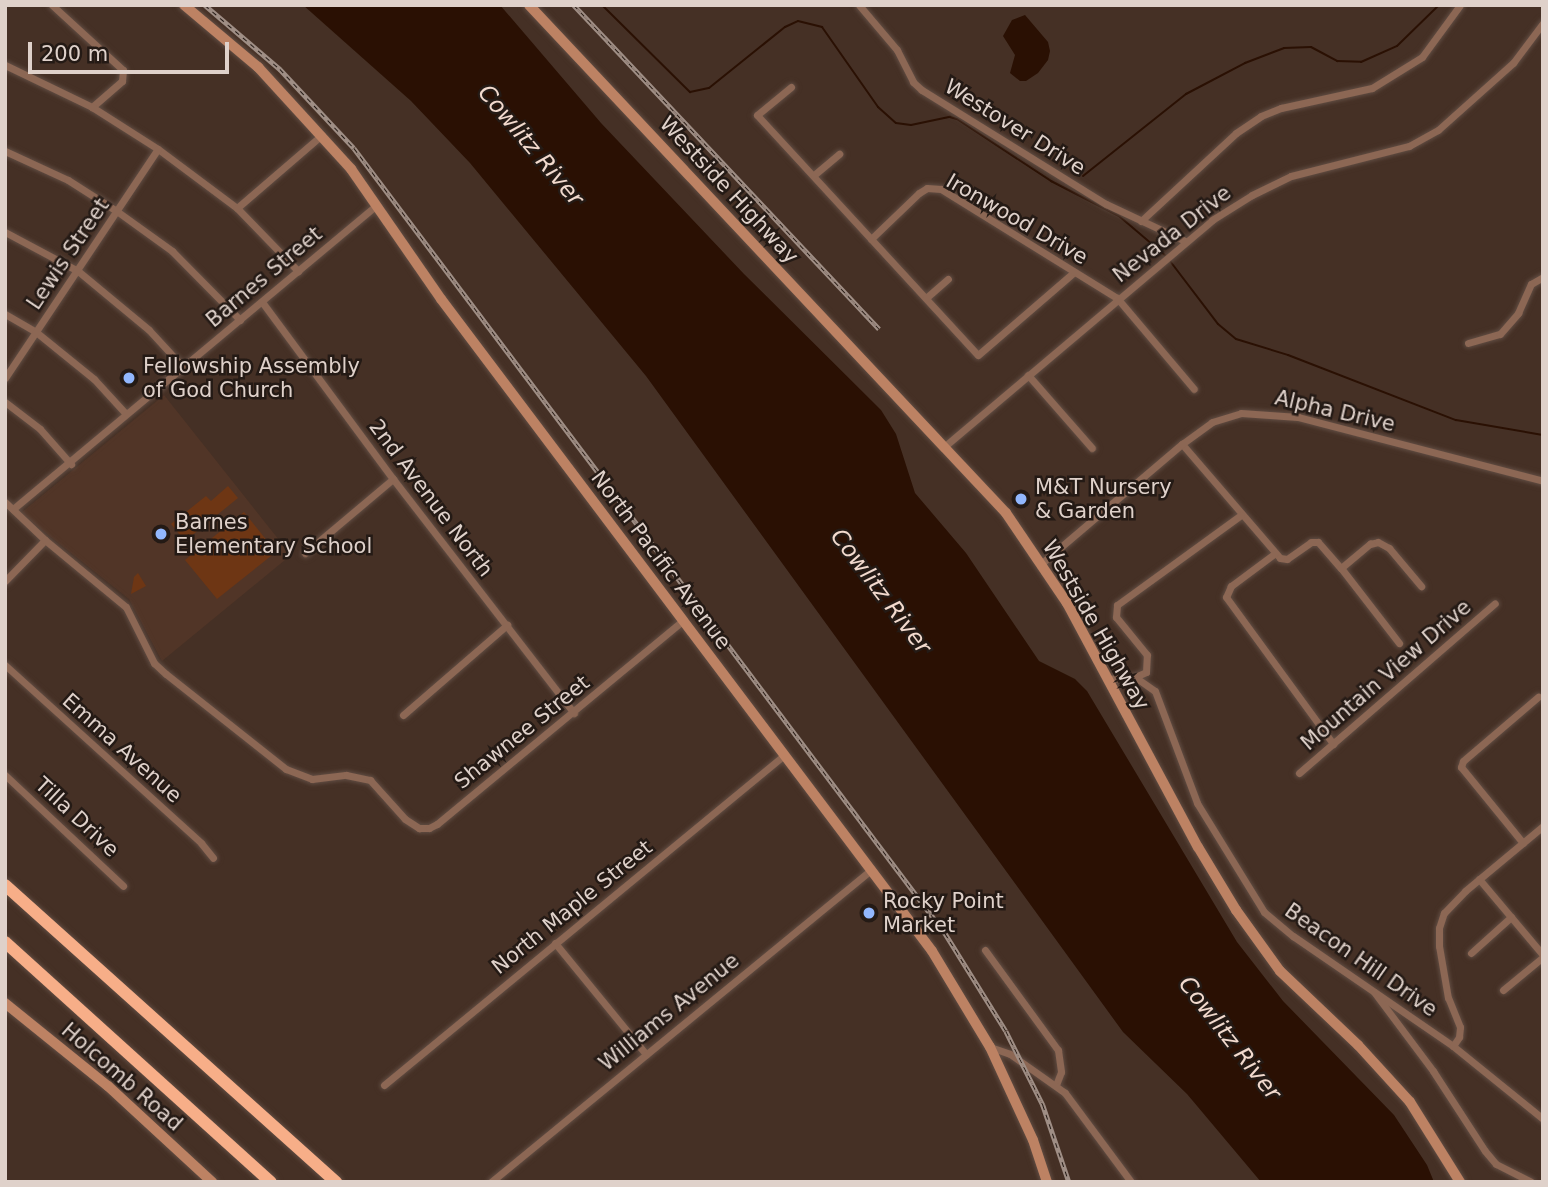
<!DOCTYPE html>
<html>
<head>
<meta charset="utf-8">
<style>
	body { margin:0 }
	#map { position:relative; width:1548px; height:1187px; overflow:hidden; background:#453025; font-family:"DejaVu Sans",sans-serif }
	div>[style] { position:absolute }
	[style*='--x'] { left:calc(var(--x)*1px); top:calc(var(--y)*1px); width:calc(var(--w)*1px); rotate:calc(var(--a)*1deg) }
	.built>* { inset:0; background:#513527 }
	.green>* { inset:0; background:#6e3614 }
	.water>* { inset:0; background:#2a1003 }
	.stream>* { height:2px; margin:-1px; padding:0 1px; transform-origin:1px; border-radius:1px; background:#2a1003 }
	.roads { filter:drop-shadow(0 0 2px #614d43) drop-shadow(0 0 2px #614d43) }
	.street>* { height:7px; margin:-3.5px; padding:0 3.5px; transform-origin:3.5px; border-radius:3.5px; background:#8c6754 }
	.secondary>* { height:10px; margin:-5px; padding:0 5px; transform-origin:5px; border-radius:5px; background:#bd8263 }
	.highway>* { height:12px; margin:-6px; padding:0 6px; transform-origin:6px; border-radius:6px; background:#f7ae88 }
	.rail>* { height:4.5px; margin-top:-2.25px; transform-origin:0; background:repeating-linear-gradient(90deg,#241a15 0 5px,#9f8e85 0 10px); box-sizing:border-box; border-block:2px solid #9f8e85 }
	.dots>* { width:19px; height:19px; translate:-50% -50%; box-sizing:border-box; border:4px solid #241a15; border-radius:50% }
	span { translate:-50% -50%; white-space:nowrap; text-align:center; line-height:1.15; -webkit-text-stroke:5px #241a15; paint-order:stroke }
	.street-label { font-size:21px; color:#dfd1ca }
	.poi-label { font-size:21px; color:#dfd1ca }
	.left { translate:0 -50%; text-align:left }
	.water-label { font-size:23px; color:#f2dace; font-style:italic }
	.frame { position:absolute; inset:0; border:7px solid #dfd1ca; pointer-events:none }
	.scale { position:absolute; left:28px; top:42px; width:201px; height:32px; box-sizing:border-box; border:4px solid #dfd1ca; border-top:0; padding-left:9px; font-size:21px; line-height:24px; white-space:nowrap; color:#dfd1ca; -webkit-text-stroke:5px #241a15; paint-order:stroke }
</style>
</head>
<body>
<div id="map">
	<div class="built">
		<i style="clip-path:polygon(164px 395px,291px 555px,162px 661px,129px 599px,21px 513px)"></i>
	</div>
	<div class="green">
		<i style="clip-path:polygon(228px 486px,238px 498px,185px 541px,171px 524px,206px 496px,211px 501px)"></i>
		<i style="clip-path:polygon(244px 512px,276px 552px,217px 599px,185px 560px)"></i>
		<i style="clip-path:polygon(138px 573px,146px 586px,131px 594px,134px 577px)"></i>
	</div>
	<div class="water">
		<i style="clip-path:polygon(303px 5px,500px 5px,601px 123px,744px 274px,881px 410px,896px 434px,915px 493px,966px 553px,1039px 661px,1075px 679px,1087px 691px,1237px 942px,1283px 1001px,1394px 1115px,1427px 1165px,1434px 1182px,1261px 1182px,1187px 1094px,1123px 1032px,646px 376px,470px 163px,411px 101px)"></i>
		<i style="clip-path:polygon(1025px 15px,1048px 42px,1050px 51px,1048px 60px,1038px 73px,1026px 81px,1020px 81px,1010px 73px,1015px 55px,1003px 36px,1012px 20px)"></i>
	</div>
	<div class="stream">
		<i style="--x:602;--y:5;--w:124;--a:44.7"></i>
		<i style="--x:690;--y:92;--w:19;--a:-12"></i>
		<i style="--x:709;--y:88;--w:97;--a:-38.8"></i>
		<i style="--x:785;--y:27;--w:14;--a:-25"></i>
		<i style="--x:798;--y:21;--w:25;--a:14"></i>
		<i style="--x:822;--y:27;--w:98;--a:55"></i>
		<i style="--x:878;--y:107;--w:24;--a:42"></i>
		<i style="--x:896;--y:123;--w:15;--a:8"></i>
		<i style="--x:911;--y:125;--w:40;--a:-12"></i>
		<i style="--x:950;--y:117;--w:7;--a:16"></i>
		<i style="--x:957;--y:119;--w:113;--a:33.4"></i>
		<i style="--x:1051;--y:181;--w:76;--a:27.2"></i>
		<i style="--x:1119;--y:216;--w:62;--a:40.4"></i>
		<i style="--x:1083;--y:176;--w:132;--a:-38.5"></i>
		<i style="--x:1186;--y:94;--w:67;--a:-27.7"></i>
		<i style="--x:1245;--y:63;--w:42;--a:-21"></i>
		<i style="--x:1284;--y:48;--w:27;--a:-2"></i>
		<i style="--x:1311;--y:47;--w:30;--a:28"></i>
		<i style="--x:1337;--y:61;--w:24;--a:2"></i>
		<i style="--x:1361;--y:62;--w:39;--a:-24"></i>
		<i style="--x:1397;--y:46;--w:59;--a:-44.3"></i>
		<i style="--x:1170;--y:261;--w:79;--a:52.7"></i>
		<i style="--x:1218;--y:324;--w:23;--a:40"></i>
		<i style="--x:1236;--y:339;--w:54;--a:17.1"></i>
		<i style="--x:1288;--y:355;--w:180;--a:21.2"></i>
		<i style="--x:1456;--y:420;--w:88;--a:9.8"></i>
	</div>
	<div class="roads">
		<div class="street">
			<i style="--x:52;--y:5;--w:96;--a:42.5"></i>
			<i style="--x:123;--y:70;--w:11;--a:95"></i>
			<i style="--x:122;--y:81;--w:40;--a:139"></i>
			<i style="--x:859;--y:5;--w:59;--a:49.8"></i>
			<i style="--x:897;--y:50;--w:36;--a:63"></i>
			<i style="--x:913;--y:82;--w:12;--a:42"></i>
			<i style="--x:922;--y:90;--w:216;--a:31.8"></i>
			<i style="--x:1106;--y:204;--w:87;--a:25.1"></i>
			<i style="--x:5;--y:65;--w:97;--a:25.8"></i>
			<i style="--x:92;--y:107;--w:78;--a:32.5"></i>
			<i style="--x:158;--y:149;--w:99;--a:36.8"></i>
			<i style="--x:237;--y:208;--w:88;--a:45.9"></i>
			<i style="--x:791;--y:87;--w:44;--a:140.5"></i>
			<i style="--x:757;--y:115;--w:326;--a:47.4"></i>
			<i style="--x:978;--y:355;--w:127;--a:-40.8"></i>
			<i style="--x:5;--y:151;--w:69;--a:24.7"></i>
			<i style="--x:68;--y:180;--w:59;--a:32.6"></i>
			<i style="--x:118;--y:212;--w:67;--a:35.8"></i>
			<i style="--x:172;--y:251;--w:97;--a:45.4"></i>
			<i style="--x:814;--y:175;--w:33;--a:-40"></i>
			<i style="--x:237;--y:208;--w:112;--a:-40.7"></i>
			<i style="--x:1141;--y:221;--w:129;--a:-42.8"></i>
			<i style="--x:1236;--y:133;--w:30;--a:-34"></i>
			<i style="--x:1261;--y:116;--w:22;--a:-22"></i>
			<i style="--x:1281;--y:108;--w:93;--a:-12.4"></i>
			<i style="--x:1372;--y:88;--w:59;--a:-31.8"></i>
			<i style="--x:1422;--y:57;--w:64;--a:-53.8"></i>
			<i style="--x:5;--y:232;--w:83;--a:28.1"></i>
			<i style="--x:78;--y:271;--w:92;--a:39.7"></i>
			<i style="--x:149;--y:330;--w:50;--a:47.4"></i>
			<i style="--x:871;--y:239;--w:66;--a:-43.8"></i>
			<i style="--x:919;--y:193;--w:9;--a:-32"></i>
			<i style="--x:927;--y:188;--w:14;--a:4"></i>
			<i style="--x:941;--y:189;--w:207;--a:31.8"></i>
			<i style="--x:1117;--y:298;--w:119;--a:49.8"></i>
			<i style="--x:926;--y:298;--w:29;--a:-41"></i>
			<i style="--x:262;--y:302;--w:220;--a:53.5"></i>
			<i style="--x:393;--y:479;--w:296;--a:52.3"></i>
			<i style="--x:5;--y:314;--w:36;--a:30"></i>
			<i style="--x:36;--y:332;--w:75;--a:39"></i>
			<i style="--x:94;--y:379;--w:47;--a:47.6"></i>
			<i style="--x:1468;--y:343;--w:33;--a:-16"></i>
			<i style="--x:1500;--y:334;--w:28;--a:-49"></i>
			<i style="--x:1518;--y:313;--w:32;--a:-66"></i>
			<i style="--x:1531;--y:284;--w:14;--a:-30"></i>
			<i style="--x:1028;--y:375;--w:97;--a:48.8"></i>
			<i style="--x:5;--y:378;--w:275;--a:-56.3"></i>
			<i style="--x:5;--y:402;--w:44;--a:37.6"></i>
			<i style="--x:40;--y:429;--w:47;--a:48.5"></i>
			<i style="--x:1182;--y:444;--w:150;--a:49.3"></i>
			<i style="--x:1280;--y:558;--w:7;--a:8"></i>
			<i style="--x:1287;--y:559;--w:29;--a:-35"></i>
			<i style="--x:1311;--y:542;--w:7;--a:0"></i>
			<i style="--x:1318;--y:542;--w:35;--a:49"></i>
			<i style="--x:1341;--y:568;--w:38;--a:-40"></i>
			<i style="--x:1370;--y:544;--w:8;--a:-14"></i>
			<i style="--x:1378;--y:542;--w:13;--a:29"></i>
			<i style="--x:1389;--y:548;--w:50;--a:49.9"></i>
			<i style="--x:945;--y:446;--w:350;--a:-40.2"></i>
			<i style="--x:1212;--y:220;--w:47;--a:-32"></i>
			<i style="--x:1252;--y:195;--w:43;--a:-26"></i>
			<i style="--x:1291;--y:176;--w:122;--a:-14.3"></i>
			<i style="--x:1409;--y:146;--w:33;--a:-29"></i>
			<i style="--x:1438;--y:130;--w:101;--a:-41.8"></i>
			<i style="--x:1513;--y:63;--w:50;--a:-53.1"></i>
			<i style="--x:5;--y:502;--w:55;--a:43.5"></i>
			<i style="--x:45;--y:540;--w:57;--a:134.3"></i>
			<i style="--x:13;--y:509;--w:473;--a:-39.9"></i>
			<i style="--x:45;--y:540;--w:105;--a:39.6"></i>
			<i style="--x:126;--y:607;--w:63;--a:63.4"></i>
			<i style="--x:154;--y:663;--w:16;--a:43"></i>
			<i style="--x:166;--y:674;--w:153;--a:38.4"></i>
			<i style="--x:286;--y:769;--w:28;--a:21"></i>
			<i style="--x:312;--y:779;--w:34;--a:-7"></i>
			<i style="--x:346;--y:775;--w:25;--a:12"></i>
			<i style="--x:370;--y:780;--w:52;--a:48.1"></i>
			<i style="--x:405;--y:819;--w:17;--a:33"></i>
			<i style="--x:419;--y:828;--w:10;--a:0"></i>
			<i style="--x:429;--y:828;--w:9;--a:-27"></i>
			<i style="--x:437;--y:824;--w:318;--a:-39.6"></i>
			<i style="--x:305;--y:553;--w:115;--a:-40.1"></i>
			<i style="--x:1274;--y:554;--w:54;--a:143.3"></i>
			<i style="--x:1231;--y:586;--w:12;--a:114"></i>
			<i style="--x:1226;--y:597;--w:182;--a:53.9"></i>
			<i style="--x:1042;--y:563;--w:184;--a:-40.4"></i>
			<i style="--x:1182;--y:444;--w:37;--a:-36"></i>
			<i style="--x:1212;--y:422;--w:30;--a:-17"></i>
			<i style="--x:1241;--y:413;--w:57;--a:4"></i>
			<i style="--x:1298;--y:417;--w:253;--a:14.6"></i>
			<i style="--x:1341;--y:568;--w:95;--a:52.3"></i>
			<i style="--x:5;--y:665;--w:265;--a:42.2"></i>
			<i style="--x:201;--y:843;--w:19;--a:51"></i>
			<i style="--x:1135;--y:677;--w:12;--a:-24"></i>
			<i style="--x:1146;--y:672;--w:17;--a:-87"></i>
			<i style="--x:1147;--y:655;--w:49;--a:-129.2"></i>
			<i style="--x:1116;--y:617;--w:12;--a:-85"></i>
			<i style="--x:1117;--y:605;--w:153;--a:-36"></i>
			<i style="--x:1107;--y:679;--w:28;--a:-4"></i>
			<i style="--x:1135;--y:677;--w:24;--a:35"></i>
			<i style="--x:1155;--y:691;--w:120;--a:69.4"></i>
			<i style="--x:1197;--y:803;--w:128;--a:58.4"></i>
			<i style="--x:1264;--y:912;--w:38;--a:40"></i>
			<i style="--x:1293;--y:936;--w:194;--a:34.5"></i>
			<i style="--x:1453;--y:1046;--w:116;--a:39"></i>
			<i style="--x:403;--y:715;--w:138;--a:-40.9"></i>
			<i style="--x:1299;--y:773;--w:259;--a:-40.9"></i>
			<i style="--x:5;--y:775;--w:162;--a:43.2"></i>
			<i style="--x:1523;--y:843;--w:98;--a:-129.2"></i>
			<i style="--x:1461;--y:767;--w:6;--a:-72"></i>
			<i style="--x:1463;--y:761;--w:99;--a:-40.5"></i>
			<i style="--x:1479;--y:879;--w:99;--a:49.9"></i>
			<i style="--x:555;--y:943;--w:144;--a:50.7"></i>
			<i style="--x:985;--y:950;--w:124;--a:53.9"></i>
			<i style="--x:1058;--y:1050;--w:22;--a:82"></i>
			<i style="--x:1061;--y:1072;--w:14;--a:111"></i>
			<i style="--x:1471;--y:953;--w:54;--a:-42"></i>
			<i style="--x:1503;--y:990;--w:52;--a:-39.5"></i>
			<i style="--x:1374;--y:992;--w:99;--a:53.2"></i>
			<i style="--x:1433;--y:1071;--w:95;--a:57"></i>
			<i style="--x:1485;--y:1151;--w:17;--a:50"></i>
			<i style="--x:1496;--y:1164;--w:39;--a:27"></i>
			<i style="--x:1453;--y:1046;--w:11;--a:-56"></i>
			<i style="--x:1459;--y:1037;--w:10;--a:-84"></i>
			<i style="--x:1460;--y:1027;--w:31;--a:-112"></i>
			<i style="--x:1448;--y:998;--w:53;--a:-99.8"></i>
			<i style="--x:1439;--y:946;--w:18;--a:-90"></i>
			<i style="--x:1439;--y:928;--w:16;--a:-72"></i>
			<i style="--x:1444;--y:913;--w:30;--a:-46"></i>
			<i style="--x:1465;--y:891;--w:102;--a:-39.8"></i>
			<i style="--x:990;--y:1047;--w:21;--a:19"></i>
			<i style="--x:1010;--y:1054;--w:67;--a:35.3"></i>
			<i style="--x:1065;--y:1093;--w:111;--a:53.4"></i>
			<i style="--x:384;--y:1085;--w:517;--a:-39.51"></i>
			<i style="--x:491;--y:1182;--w:490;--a:-39.4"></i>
		</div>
		<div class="secondary">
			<i style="--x:184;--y:5;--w:97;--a:40"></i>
			<i style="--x:258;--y:67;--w:138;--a:47.6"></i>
			<i style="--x:351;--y:169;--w:158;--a:55.3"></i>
			<i style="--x:441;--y:299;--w:816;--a:53.02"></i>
			<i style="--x:932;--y:951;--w:112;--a:58.9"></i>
			<i style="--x:990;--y:1047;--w:102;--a:65.2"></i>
			<i style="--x:1033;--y:1140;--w:44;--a:71.6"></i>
			<i style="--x:529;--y:5;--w:697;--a:46.8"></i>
			<i style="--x:1006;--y:513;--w:109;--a:55.9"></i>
			<i style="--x:1067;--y:603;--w:277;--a:61.8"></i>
			<i style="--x:1198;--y:847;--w:74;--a:58.9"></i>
			<i style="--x:1236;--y:910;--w:75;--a:54.2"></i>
			<i style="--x:1280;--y:971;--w:108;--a:43.5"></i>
			<i style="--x:1358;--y:1045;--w:77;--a:47.6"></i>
			<i style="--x:1410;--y:1102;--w:94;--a:58"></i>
			<i style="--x:5;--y:1003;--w:132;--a:38.9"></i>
			<i style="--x:108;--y:1086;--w:142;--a:42.7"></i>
		</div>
		<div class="highway">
			<i style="--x:5;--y:885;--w:445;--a:41.9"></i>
			<i style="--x:5;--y:942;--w:358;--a:42.1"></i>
		</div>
	</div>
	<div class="rail">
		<i style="--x:205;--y:5;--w:99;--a:40.5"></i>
		<i style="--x:280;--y:69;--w:108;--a:46.9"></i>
		<i style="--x:354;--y:148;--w:983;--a:53.03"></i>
		<i style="--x:945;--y:933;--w:115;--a:58.1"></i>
		<i style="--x:1006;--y:1031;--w:83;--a:63.4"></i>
		<i style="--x:1043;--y:1105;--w:81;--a:71.3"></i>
		<i style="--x:574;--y:5;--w:445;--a:46.7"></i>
	</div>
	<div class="dots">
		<i style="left:129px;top:378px;background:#92b7fd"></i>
		<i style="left:1021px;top:499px;background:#92b7fd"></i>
		<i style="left:161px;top:534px;background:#92b7fd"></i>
		<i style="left:869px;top:913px;background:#92b7fd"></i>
	</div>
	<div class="street-label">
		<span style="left:1015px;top:127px;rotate:32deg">Westover Drive</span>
		<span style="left:729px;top:190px;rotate:47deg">Westside Highway</span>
		<span style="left:1017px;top:219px;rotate:30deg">Ironwood Drive</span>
		<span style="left:1172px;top:234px;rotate:-38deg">Nevada Drive</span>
		<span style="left:68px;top:254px;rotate:-56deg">Lewis Street</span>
		<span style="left:264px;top:277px;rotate:-40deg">Barnes Street</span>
		<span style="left:1335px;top:411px;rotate:13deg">Alpha Drive</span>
		<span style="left:431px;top:498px;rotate:53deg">2nd Avenue North</span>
		<span style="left:661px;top:560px;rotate:53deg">North Pacific Avenue</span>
		<span style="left:1096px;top:625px;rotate:60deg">Westside Highway</span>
		<span style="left:1386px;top:675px;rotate:-41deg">Mountain View Drive</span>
		<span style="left:522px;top:732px;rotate:-39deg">Shawnee Street</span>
		<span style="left:122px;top:748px;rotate:42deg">Emma Avenue</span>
		<span style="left:77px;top:817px;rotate:43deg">Tilla Drive</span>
		<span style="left:572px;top:907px;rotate:-39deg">North Maple Street</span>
		<span style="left:1361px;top:960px;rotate:35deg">Beacon Hill Drive</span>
		<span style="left:669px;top:1012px;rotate:-39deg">Williams Avenue</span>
		<span style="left:122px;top:1077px;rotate:41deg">Holcomb Road</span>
	</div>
	<div class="poi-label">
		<span class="left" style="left:143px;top:378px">Fellowship Assembly<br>of God Church</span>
		<span class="left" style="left:1035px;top:499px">M&amp;T Nursery<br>&amp; Garden</span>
		<span class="left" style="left:175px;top:534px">Barnes<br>Elementary School</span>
		<span class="left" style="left:883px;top:913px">Rocky Point<br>Market</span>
	</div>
	<div class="water-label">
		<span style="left:531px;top:145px;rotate:50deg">Cowlitz River</span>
		<span style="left:881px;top:591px;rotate:53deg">Cowlitz River</span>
		<span style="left:1230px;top:1038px;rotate:52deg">Cowlitz River</span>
	</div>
	<div class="frame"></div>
	<div class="scale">200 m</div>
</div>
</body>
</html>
